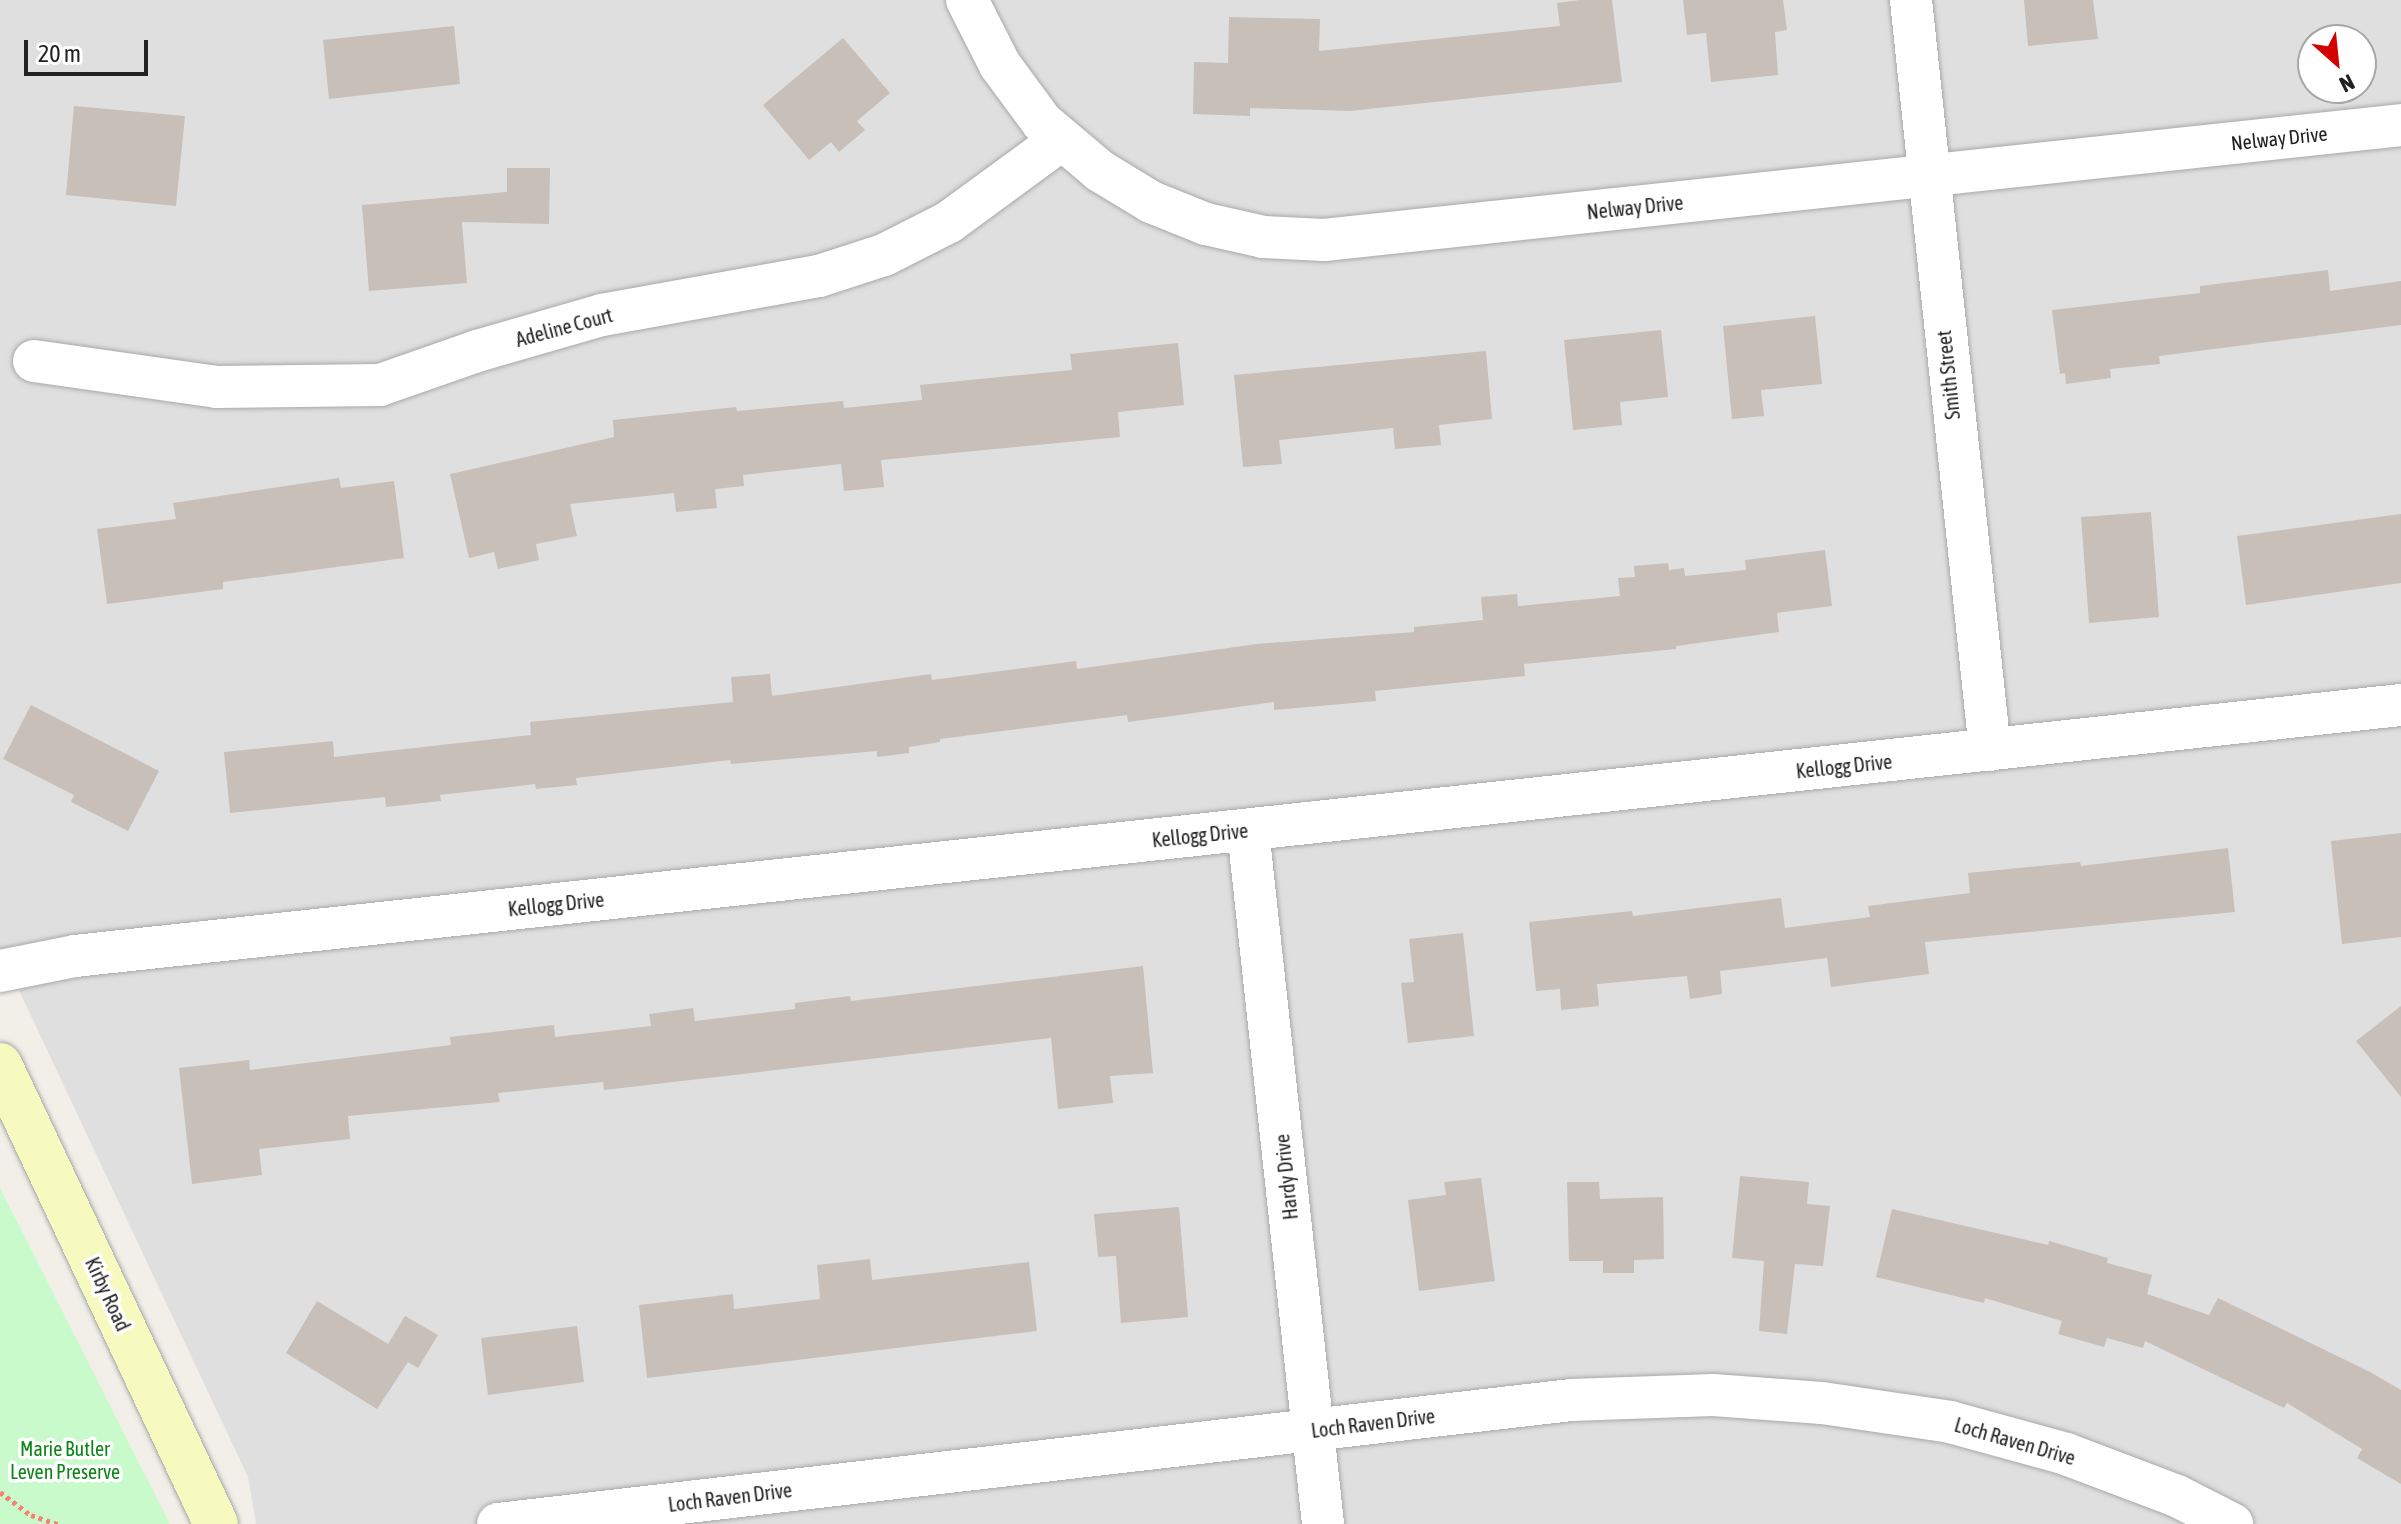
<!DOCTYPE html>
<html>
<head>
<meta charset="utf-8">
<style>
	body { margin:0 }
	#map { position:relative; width:2401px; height:1524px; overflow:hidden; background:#f2efe9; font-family:"Asap Condensed",sans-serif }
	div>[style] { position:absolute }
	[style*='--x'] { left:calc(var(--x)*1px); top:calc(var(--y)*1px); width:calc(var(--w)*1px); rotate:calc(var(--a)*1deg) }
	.residential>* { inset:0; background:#e0dfdf }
	.park>* { inset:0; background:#c8facc }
	.building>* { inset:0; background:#c7bfb8 }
	.path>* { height:5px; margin-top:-2.5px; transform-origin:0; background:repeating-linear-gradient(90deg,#fa8072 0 4px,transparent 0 8px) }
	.roads { filter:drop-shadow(0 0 2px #a9a9a9) drop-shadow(0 0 2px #a9a9a9) }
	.minor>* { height:42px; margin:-21px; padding:0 21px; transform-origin:21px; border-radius:21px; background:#fff }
	.secondary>* { height:44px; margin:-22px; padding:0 22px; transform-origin:22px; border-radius:22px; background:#f7fabf }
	span { translate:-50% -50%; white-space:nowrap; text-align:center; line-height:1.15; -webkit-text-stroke:7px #fff; paint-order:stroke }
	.street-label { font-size:20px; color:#222 }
	.park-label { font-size:20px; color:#0c8416 }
	.north { position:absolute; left:2297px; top:24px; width:80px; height:80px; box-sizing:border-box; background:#fff; border:2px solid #a7a7a7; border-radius:50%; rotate:153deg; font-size:22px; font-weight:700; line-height:32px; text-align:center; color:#222 }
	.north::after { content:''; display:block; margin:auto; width:28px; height:36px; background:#d40000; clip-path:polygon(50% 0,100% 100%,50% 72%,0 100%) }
	.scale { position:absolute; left:24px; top:40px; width:124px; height:36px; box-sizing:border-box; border:4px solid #222; border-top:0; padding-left:10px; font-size:24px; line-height:28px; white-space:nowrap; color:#222; -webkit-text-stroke:6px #fff; paint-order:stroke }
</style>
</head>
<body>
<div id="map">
	<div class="residential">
		<i style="clip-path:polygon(evenodd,0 0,2401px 0,2401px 1524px,256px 1524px,248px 1477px,0 950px,0 0,2313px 40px,2361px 40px,2361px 88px,2313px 88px,2313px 40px)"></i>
	</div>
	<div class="park">
		<i style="clip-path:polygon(0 1188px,170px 1524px,0 1524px)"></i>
	</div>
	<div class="building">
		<i style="clip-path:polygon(1580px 0,1612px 0,1622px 82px,1350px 111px,1250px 108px,1250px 116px,1193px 114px,1194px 62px,1228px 63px,1229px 17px,1320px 19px,1319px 51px,1560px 26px,1557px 3px)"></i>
		<i style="clip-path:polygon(1683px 0,1783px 0,1787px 30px,1775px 32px,1778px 75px,1711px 82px,1706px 33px,1687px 35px)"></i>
		<i style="clip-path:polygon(2024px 0,2093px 0,2098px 39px,2028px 46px)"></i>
		<i style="clip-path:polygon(454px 26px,460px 84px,329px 99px,323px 40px)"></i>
		<i style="clip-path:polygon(843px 38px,890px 93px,857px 121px,865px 130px,839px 152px,831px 142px,809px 160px,763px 105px)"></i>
		<i style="clip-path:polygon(74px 106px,185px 116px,176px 206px,66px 195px)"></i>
		<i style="clip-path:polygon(507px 168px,550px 168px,549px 224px,462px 222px,467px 283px,369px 291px,362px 205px,507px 192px)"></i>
		<i style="clip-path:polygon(2328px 270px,2330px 291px,2401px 281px,2401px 325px,2159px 356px,2160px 364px,2110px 369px,2111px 378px,2066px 384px,2065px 373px,2060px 374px,2052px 310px,2200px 293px,2200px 286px)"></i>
		<i style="clip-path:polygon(1815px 316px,1822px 384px,1761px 390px,1764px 416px,1732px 419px,1723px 326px)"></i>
		<i style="clip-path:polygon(1661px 330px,1668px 397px,1620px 402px,1622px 425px,1573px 430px,1564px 340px)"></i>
		<i style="clip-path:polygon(1178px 343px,1184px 405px,1118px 412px,1120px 437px,881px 460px,884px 487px,844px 491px,841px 464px,743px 475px,744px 486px,715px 489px,717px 508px,676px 512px,674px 493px,570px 504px,577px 536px,536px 544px,539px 560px,498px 569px,494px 552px,469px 558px,450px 474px,614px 437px,613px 420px,736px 407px,737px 411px,843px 401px,844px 408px,922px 400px,920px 385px,1072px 370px,1070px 354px)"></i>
		<i style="clip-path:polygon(1486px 351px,1492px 419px,1439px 425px,1441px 445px,1395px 449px,1393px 428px,1279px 440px,1282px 464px,1243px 467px,1234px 375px)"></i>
		<i style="clip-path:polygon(339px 478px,341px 488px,394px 481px,404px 558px,223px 582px,223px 589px,107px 604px,97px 529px,176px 519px,173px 503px)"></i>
		<i style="clip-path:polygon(2151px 512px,2159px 617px,2089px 623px,2081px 517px)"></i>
		<i style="clip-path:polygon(2401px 514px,2401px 583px,2246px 605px,2237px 536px)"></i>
		<i style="clip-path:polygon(1825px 550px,1832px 606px,1777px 613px,1779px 632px,1676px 646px,1676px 649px,1524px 664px,1525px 676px,1375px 691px,1376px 701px,1274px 710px,1274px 702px,1128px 722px,1127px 715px,940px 739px,940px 742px,909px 747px,909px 753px,877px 757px,877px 751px,731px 764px,730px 760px,576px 778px,577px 785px,536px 789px,535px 784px,440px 795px,441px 801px,386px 807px,385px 797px,230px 813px,224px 752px,333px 741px,334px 757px,531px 735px,530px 722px,733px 702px,731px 677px,770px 674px,772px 696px,931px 674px,932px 680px,1076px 661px,1077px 669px,1257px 644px,1414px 632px,1414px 627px,1483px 620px,1481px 597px,1517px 594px,1518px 606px,1620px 596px,1618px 578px,1635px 577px,1634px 566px,1668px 563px,1669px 570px,1684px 568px,1685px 576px,1746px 570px,1745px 560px)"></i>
		<i style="clip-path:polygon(31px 705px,159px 771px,128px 831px,71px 802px,74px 795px,3px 759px)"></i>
		<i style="clip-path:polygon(2401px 833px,2401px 937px,2342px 944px,2331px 841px)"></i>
		<i style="clip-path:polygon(2228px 848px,2235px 912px,1925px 942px,1929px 974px,1831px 987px,1827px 958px,1720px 971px,1722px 994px,1690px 999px,1687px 976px,1597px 984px,1599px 1006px,1561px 1010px,1560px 989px,1536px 991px,1529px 922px,1632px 911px,1633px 916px,1781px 898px,1785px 928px,1870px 917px,1868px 906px,1970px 893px,1968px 873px,2080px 862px,2081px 866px)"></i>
		<i style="clip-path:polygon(1463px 933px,1474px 1036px,1408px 1043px,1401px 983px,1414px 982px,1409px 939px)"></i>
		<i style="clip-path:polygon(1143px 966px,1153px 1073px,1110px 1076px,1113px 1103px,1058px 1109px,1051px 1038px,604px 1090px,603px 1082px,498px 1093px,500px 1102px,348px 1116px,350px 1139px,259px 1149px,262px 1175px,192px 1184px,179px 1068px,249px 1060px,250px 1070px,451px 1045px,450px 1037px,554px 1025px,555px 1037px,651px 1026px,649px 1014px,693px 1008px,695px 1021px,795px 1009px,795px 1003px,850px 996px,851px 1001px)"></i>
		<i style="clip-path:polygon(2401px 1006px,2401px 1097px,2356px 1041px)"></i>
		<i style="clip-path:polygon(1740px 1176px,1809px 1182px,1807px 1204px,1830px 1206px,1823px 1266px,1795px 1264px,1787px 1334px,1759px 1331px,1764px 1261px,1732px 1258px)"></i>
		<i style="clip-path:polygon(1481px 1178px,1495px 1281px,1419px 1291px,1408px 1200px,1446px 1195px,1444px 1182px)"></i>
		<i style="clip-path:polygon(1567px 1182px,1599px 1182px,1600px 1199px,1663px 1197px,1664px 1259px,1634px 1260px,1634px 1273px,1603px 1273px,1603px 1261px,1569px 1261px)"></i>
		<i style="clip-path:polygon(1179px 1207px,1188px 1317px,1121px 1323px,1116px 1256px,1098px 1257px,1094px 1214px)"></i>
		<i style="clip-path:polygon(1892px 1209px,2048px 1245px,2049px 1241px,2108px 1258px,2107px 1263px,2152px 1275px,2147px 1294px,2209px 1315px,2218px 1298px,2370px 1372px,2401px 1390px,2401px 1484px,2357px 1458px,2362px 1449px,2287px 1403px,2284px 1408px,2145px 1341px,2143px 1348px,2107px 1338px,2104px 1347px,2058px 1334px,2062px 1321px,1985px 1298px,1984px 1303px,1876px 1277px)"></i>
		<i style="clip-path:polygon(870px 1259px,872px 1280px,1029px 1262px,1037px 1331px,647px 1378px,639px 1305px,733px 1294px,734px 1309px,820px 1299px,817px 1265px)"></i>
		<i style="clip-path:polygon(317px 1301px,388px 1344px,405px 1316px,438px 1335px,418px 1368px,408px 1362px,377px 1409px,286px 1353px)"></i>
		<i style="clip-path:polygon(577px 1326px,584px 1382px,488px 1395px,481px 1338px)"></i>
	</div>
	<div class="path">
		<i style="--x:0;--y:1492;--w:39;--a:37"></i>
		<i style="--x:31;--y:1515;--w:28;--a:19"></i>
	</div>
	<div class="roads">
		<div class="minor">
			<i style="--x:967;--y:0;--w:73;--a:63.1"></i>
			<i style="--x:1000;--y:65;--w:71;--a:53.6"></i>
			<i style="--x:1042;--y:122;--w:76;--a:40.2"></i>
			<i style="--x:1100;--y:171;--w:60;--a:31.3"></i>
			<i style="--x:1151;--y:202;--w:59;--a:21.8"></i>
			<i style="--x:1206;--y:224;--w:58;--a:12.8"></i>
			<i style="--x:1263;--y:237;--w:61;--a:2.8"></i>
			<i style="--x:1324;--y:240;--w:1083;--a:-6.09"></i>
			<i style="--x:1911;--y:0;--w:754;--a:83.99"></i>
			<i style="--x:34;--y:361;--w:185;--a:8.1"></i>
			<i style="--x:217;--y:387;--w:163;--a:-0.7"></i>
			<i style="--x:380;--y:385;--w:103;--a:-19.3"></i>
			<i style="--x:477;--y:351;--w:130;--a:-16.1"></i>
			<i style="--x:602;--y:315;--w:220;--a:-10.2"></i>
			<i style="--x:819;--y:276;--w:68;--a:-17.9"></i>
			<i style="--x:884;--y:255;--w:73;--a:-26.9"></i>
			<i style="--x:949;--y:222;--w:139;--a:-36.2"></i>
			<i style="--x:1248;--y:830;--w:698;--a:83.83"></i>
			<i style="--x:0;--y:971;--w:76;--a:-11.3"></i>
			<i style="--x:75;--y:956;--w:2340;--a:-6.16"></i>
			<i style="--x:498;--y:1524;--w:1080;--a:-6.59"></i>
			<i style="--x:1571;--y:1400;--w:142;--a:-2"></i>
			<i style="--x:1713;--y:1395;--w:109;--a:4.2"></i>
			<i style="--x:1822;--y:1403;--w:129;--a:8.4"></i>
			<i style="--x:1950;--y:1422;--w:120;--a:15.4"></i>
			<i style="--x:2066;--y:1454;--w:119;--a:20.7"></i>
			<i style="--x:2177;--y:1496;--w:62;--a:27"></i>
		</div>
		<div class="secondary">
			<i style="--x:0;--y:1065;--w:507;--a:64.8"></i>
		</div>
	</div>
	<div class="street-label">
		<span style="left:2279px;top:138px;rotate:-6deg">Nelway Drive</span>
		<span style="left:1635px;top:207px;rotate:-6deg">Nelway Drive</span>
		<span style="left:564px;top:327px;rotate:-15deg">Adeline Court</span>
		<span style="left:1948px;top:375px;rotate:-96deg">Smith Street</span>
		<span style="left:1844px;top:766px;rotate:-6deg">Kellogg Drive</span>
		<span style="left:1200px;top:835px;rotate:-6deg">Kellogg Drive</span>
		<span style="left:556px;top:904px;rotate:-6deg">Kellogg Drive</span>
		<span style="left:1286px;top:1177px;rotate:-96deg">Hardy Drive</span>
		<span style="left:108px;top:1294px;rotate:65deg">Kirby Road</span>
		<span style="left:1373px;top:1423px;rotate:-7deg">Loch Raven Drive</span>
		<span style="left:2015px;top:1441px;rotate:16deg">Loch Raven Drive</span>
		<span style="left:730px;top:1497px;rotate:-7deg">Loch Raven Drive</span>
	</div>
	<div class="park-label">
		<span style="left:65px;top:1460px">Marie Butler<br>Leven Preserve</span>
	</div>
	<div class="north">N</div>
	<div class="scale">20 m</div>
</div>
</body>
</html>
